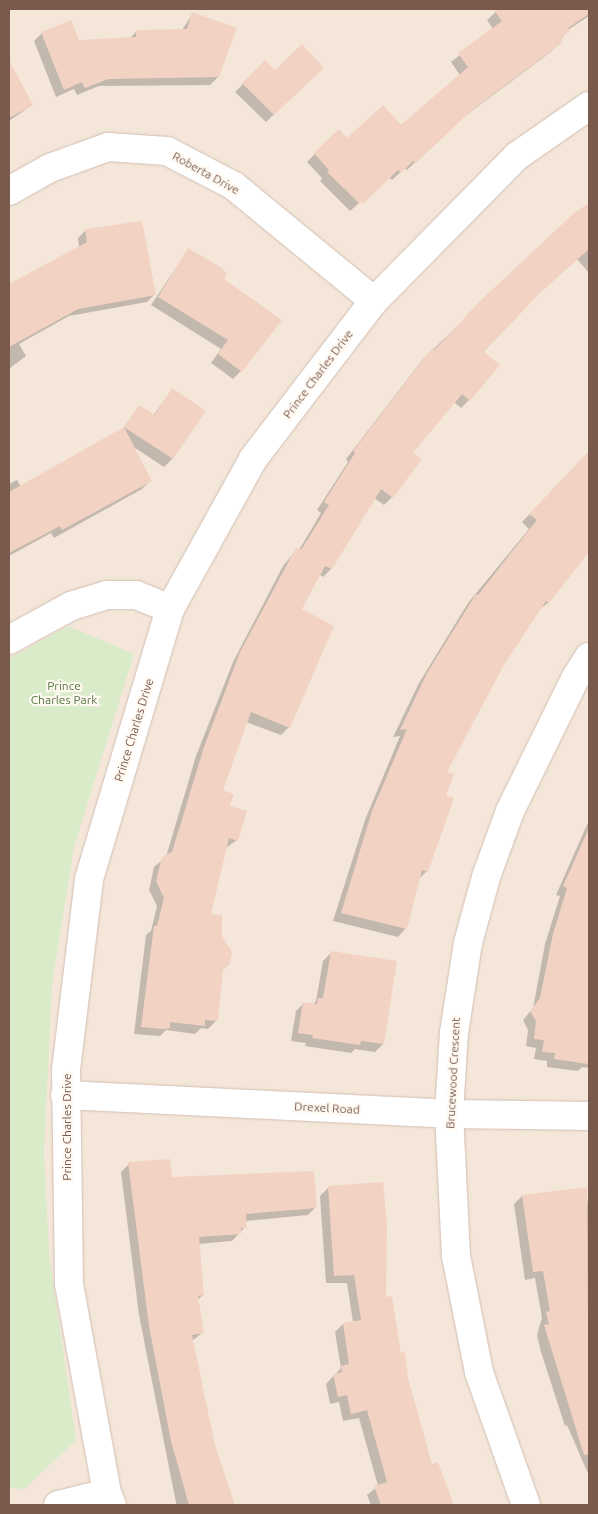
<!DOCTYPE html>
<html>
<head>
<meta charset="utf-8">
<style>
	body { margin:0 }
	#map { position:relative; width:598px; height:1514px; overflow:hidden; background:#fdf5eb; font-family:Ubuntu,sans-serif }
	div>[style] { position:absolute }
	[style*='--x'] { left:calc(var(--x)*1px); top:calc(var(--y)*1px); width:calc(var(--w)*1px); rotate:calc(var(--a)*1deg) }
	.residential>* { inset:0; background:#f4e7d9 }
	.green>* { inset:0; background:#d9ebc9 }
	.shadow>* { inset:0; background:#0003 }
	.building>* { inset:0; background:#f2d3c3 }
	.roads { filter:drop-shadow(0 0 1px #d2beb3) drop-shadow(0 0 1px #d2beb3) }
	.minor>* { height:28px; margin:-14px; padding:0 14px; transform-origin:14px; border-radius:14px; background:#fff }
	span { translate:-50% -50%; white-space:nowrap; text-align:center; line-height:1.15; -webkit-text-stroke:4.5px #fff9f2; paint-order:stroke }
	.street-label { font-size:12px; color:#795a4d }
	.park-label { font-size:12px; color:#557842 }
	.frame { position:absolute; inset:0; border:10px solid #795a4d; pointer-events:none }
</style>
</head>
<body>
<div id="map">
	<div class="residential">
		<i style="clip-path:polygon(9px 9px,589px 9px,589px 1505px,9px 1505px)"></i>
	</div>
	<div class="green">
		<i style="clip-path:polygon(68px 626px,134px 654px,74px 847px,52px 985px,44px 1152px,49px 1254px,76px 1440px,24px 1489px,9px 1488px,9px 659px)"></i>
	</div>
	<div class="shadow">
		<i style="clip-path:polygon(499px 9px,589px 9px,589px 16px,568px 30px,552px 51px,461px 119px,407px 170px,405px 168px,392px 180px,389px 177px,350px 211px,320px 181px,322px 178px,307px 162px,335px 133px,347px 139px,401px 126px,460px 75px,451px 62px,493px 29px,487px 20px)"></i>
		<i style="clip-path:polygon(193px 13px,218px 77px,210px 85px,99px 86px,77px 95px,74px 89px,56px 97px,34px 41px,42px 33px,78px 41px,129px 39px,137px 31px,182px 30px)"></i>
		<i style="clip-path:polygon(9px 62px,32px 105px,9px 121px)"></i>
		<i style="clip-path:polygon(265px 62px,275px 72px,322px 68px,266px 122px,235px 92px)"></i>
		<i style="clip-path:polygon(589px 206px,589px 273px,577px 259px,533px 298px,482px 352px,469px 400px,461px 408px,454px 402px,411px 453px,420px 459px,392px 497px,384px 505px,374px 498px,331px 569px,323px 577px,319px 574px,300px 610px,289px 727px,281px 735px,246px 722px,221px 791px,229px 807px,237px 840px,226px 848px,209px 915px,221px 937px,222px 970px,216px 1021px,208px 1029px,201px 1028px,195px 1034px,166px 1030px,160px 1036px,134px 1034px,146px 935px,151px 931px,157px 906px,149px 890px,154px 867px,166px 857px,196px 756px,233px 662px,283px 566px,297px 549px,299px 550px,321px 513px,317px 510px,348px 462px,346px 459px,424px 358px,575px 214px)"></i>
		<i style="clip-path:polygon(86px 230px,155px 294px,147px 302px,69px 316px,19px 344px,26px 356px,9px 369px,9px 285px,79px 248px,78px 238px)"></i>
		<i style="clip-path:polygon(188px 250px,223px 279px,241px 371px,233px 379px,211px 363px,221px 349px,151px 305px)"></i>
		<i style="clip-path:polygon(172px 390px,173px 458px,164px 467px,132px 446px,150px 481px,142px 489px,54px 538px,51px 533px,9px 556px,9px 484px,17px 480px,21px 487px,121px 431px,139px 407px,153px 416px)"></i>
		<i style="clip-path:polygon(589px 452px,589px 538px,557px 577px,549px 602px,539px 610px,502px 664px,446px 773px,444px 796px,427px 871px,418px 880px,406px 928px,398px 937px,333px 921px,365px 820px,400px 736px,393px 737px,419px 683px,468px 603px,529px 529px,522px 522px)"></i>
		<i style="clip-path:polygon(589px 820px,589px 1068px,582px 1067px,578px 1071px,547px 1067px,547px 1061px,534px 1059px,536px 1048px,526px 1046px,528px 1030px,523px 1020px,533px 1008px,545px 944px,560px 896px,556px 895px)"></i>
		<i style="clip-path:polygon(331px 953px,383px 1044px,375px 1052px,355px 1049px,351px 1053px,305px 1046px,306px 1043px,291px 1041px,296px 1011px,304px 1003px,313px 1004px,316px 1001px,323px 961px)"></i>
		<i style="clip-path:polygon(129px 1164px,171px 1179px,316px 1207px,308px 1215px,245px 1221px,245px 1227px,232px 1241px,198px 1244px,203px 1295px,197px 1300px,202px 1333px,192px 1341px,214px 1445px,234px 1505px,177px 1505px,176px 1503px,139px 1315px,121px 1172px)"></i>
		<i style="clip-path:polygon(328px 1188px,385px 1298px,431px 1466px,437px 1464px,452px 1505px,371px 1505px,367px 1495px,378px 1486px,359px 1418px,343px 1421px,339px 1402px,330px 1404px,326px 1384px,341px 1368px,335px 1332px,343px 1324px,353px 1322px,347px 1283px,326px 1283px,320px 1196px)"></i>
		<i style="clip-path:polygon(586px 1188px,589px 1217px,589px 1476px,567px 1425px,565px 1426px,541px 1352px,537px 1335px,542px 1318px,535px 1278px,525px 1280px,514px 1204px,522px 1196px)"></i>
	</div>
	<div class="building">
		<i style="clip-path:polygon(493px 9px,589px 9px,589px 14px,568px 28px,570px 31px,562px 37px,562px 43px,471px 111px,416px 163px,413px 161px,401px 173px,398px 170px,364px 203px,359px 203px,327px 172px,329px 170px,314px 153px,339px 129px,347px 138px,383px 105px,401px 125px,468px 67px,458px 53px,502px 21px)"></i>
		<i style="clip-path:polygon(192px 12px,237px 28px,219px 77px,108px 79px,85px 88px,82px 82px,64px 90px,41px 32px,71px 20px,79px 40px,136px 37px,136px 30px,187px 29px)"></i>
		<i style="clip-path:polygon(302px 44px,324px 68px,274px 115px,242px 83px,265px 60px,275px 70px)"></i>
		<i style="clip-path:polygon(9px 60px,33px 105px,9px 118px)"></i>
		<i style="clip-path:polygon(589px 203px,589px 249px,540px 293px,484px 352px,500px 365px,470px 401px,462px 394px,413px 453px,422px 459px,393px 498px,381px 489px,332px 569px,325px 566px,302px 609px,334px 626px,290px 728px,251px 712px,223px 790px,234px 794px,230px 806px,247px 811px,238px 841px,229px 838px,211px 914px,222px 915px,222px 936px,232px 952px,230px 964px,223px 970px,218px 1021px,205px 1020px,205px 1026px,170px 1022px,170px 1028px,163px 1029px,141px 1027px,154px 926px,157px 926px,164px 898px,156px 881px,162px 857px,172px 852px,204px 747px,240px 652px,291px 557px,296px 547px,301px 550px,329px 505px,324px 502px,355px 453px,353px 451px,432px 348px,434px 350px,444px 340px,479px 302px,574px 213px)"></i>
		<i style="clip-path:polygon(142px 221px,156px 295px,78px 309px,9px 347px,9px 284px,87px 242px,85px 229px)"></i>
		<i style="clip-path:polygon(188px 248px,222px 268px,227px 274px,224px 279px,282px 320px,242px 372px,218px 354px,228px 340px,158px 297px)"></i>
		<i style="clip-path:polygon(172px 388px,206px 411px,173px 459px,124px 427px,152px 481px,62px 530px,60px 526px,9px 553px,9px 492px,124px 427px,139px 405px,155px 415px)"></i>
		<i style="clip-path:polygon(589px 451px,589px 552px,549px 603px,546px 601px,504px 665px,447px 772px,454px 774px,446px 796px,454px 798px,428px 872px,422px 870px,407px 929px,341px 913px,372px 811px,407px 729px,400px 730px,427px 673px,476px 594px,478px 595px,537px 520px,529px 514px)"></i>
		<i style="clip-path:polygon(589px 828px,589px 1050px,588px 1064px,554px 1059px,555px 1053px,542px 1052px,544px 1040px,534px 1039px,536px 1021px,530px 1011px,540px 998px,553px 934px,567px 888px,563px 886px)"></i>
		<i style="clip-path:polygon(331px 951px,397px 961px,384px 1044px,361px 1041px,360px 1045px,312px 1038px,313px 1035px,298px 1033px,303px 1002px,317px 1004px,318px 998px,323px 998px)"></i>
		<i style="clip-path:polygon(170px 1159px,172px 1177px,314px 1171px,317px 1208px,246px 1214px,247px 1228px,241px 1228px,241px 1234px,199px 1237px,204px 1295px,198px 1296px,204px 1333px,192px 1335px,215px 1445px,235px 1505px,189px 1505px,171px 1441px,149px 1326px,128px 1162px)"></i>
		<i style="clip-path:polygon(383px 1182px,387px 1224px,386px 1297px,392px 1296px,401px 1353px,405px 1352px,408px 1378px,432px 1464px,438px 1462px,454px 1505px,381px 1505px,374px 1486px,387px 1482px,367px 1410px,351px 1414px,347px 1395px,338px 1397px,333px 1374px,342px 1372px,341px 1366px,349px 1364px,343px 1323px,361px 1320px,354px 1275px,334px 1276px,328px 1186px)"></i>
		<i style="clip-path:polygon(587px 1187px,589px 1454px,584px 1455px,544px 1325px,549px 1324px,546px 1312px,550px 1311px,543px 1271px,533px 1272px,522px 1195px)"></i>
	</div>
	<div class="roads">
		<div class="minor">
			<i style="--x:9;--y:191;--w:47;--a:-29.3"></i>
			<i style="--x:50;--y:168;--w:62;--a:-19.9"></i>
			<i style="--x:108;--y:147;--w:59;--a:3.9"></i>
			<i style="--x:167;--y:151;--w:76;--a:27.6"></i>
			<i style="--x:234;--y:186;--w:181;--a:39.4"></i>
			<i style="--x:9;--y:640;--w:71;--a:-28.7"></i>
			<i style="--x:71;--y:606;--w:38;--a:-17"></i>
			<i style="--x:107;--y:595;--w:29;--a:0"></i>
			<i style="--x:136;--y:595;--w:37;--a:22"></i>
			<i style="--x:65;--y:1095;--w:384;--a:2.8"></i>
			<i style="--x:449;--y:1114;--w:140;--a:0.8"></i>
			<i style="--x:58;--y:1505;--w:50;--a:-13.8"></i>
			<i style="--x:112;--y:1505;--w:13;--a:-113"></i>
			<i style="--x:107;--y:1493;--w:213;--a:-100.3"></i>
			<i style="--x:69;--y:1283;--w:213;--a:-90.8"></i>
			<i style="--x:66;--y:1070;--w:192;--a:-83.1"></i>
			<i style="--x:89;--y:879;--w:282;--a:-73.3"></i>
			<i style="--x:170;--y:609;--w:171;--a:-61"></i>
			<i style="--x:253;--y:459;--w:199;--a:-52.6"></i>
			<i style="--x:374;--y:301;--w:204;--a:-45.4"></i>
			<i style="--x:517;--y:156;--w:88;--a:-34.8"></i>
			<i style="--x:526;--y:1505;--w:141;--a:-109.5"></i>
			<i style="--x:479;--y:1372;--w:118;--a:-101.2"></i>
			<i style="--x:456;--y:1256;--w:142;--a:-92.8"></i>
			<i style="--x:449;--y:1114;--w:81;--a:-86.5"></i>
			<i style="--x:454;--y:1033;--w:91;--a:-81.2"></i>
			<i style="--x:468;--y:943;--w:68;--a:-74.7"></i>
			<i style="--x:486;--y:877;--w:70;--a:-70"></i>
			<i style="--x:510;--y:811;--w:147;--a:-63.8"></i>
			<i style="--x:575;--y:679;--w:26;--a:-58"></i>
		</div>
	</div>
	<div class="street-label">
		<span style="left:206px;top:173px;rotate:29deg">Roberta Drive</span>
		<span style="left:318px;top:374px;rotate:-53deg">Prince Charles Drive</span>
		<span style="left:134px;top:730px;rotate:-73deg">Prince Charles Drive</span>
		<span style="left:453px;top:1073px;rotate:-87deg">Brucewood Crescent</span>
		<span style="left:327px;top:1108px;rotate:3deg">Drexel Road</span>
		<span style="left:67px;top:1127px;rotate:-90deg">Prince Charles Drive</span>
	</div>
	<div class="park-label">
		<span style="left:64px;top:693px">Prince<br>Charles Park</span>
	</div>
	<div class="frame"></div>
</div>
</body>
</html>
